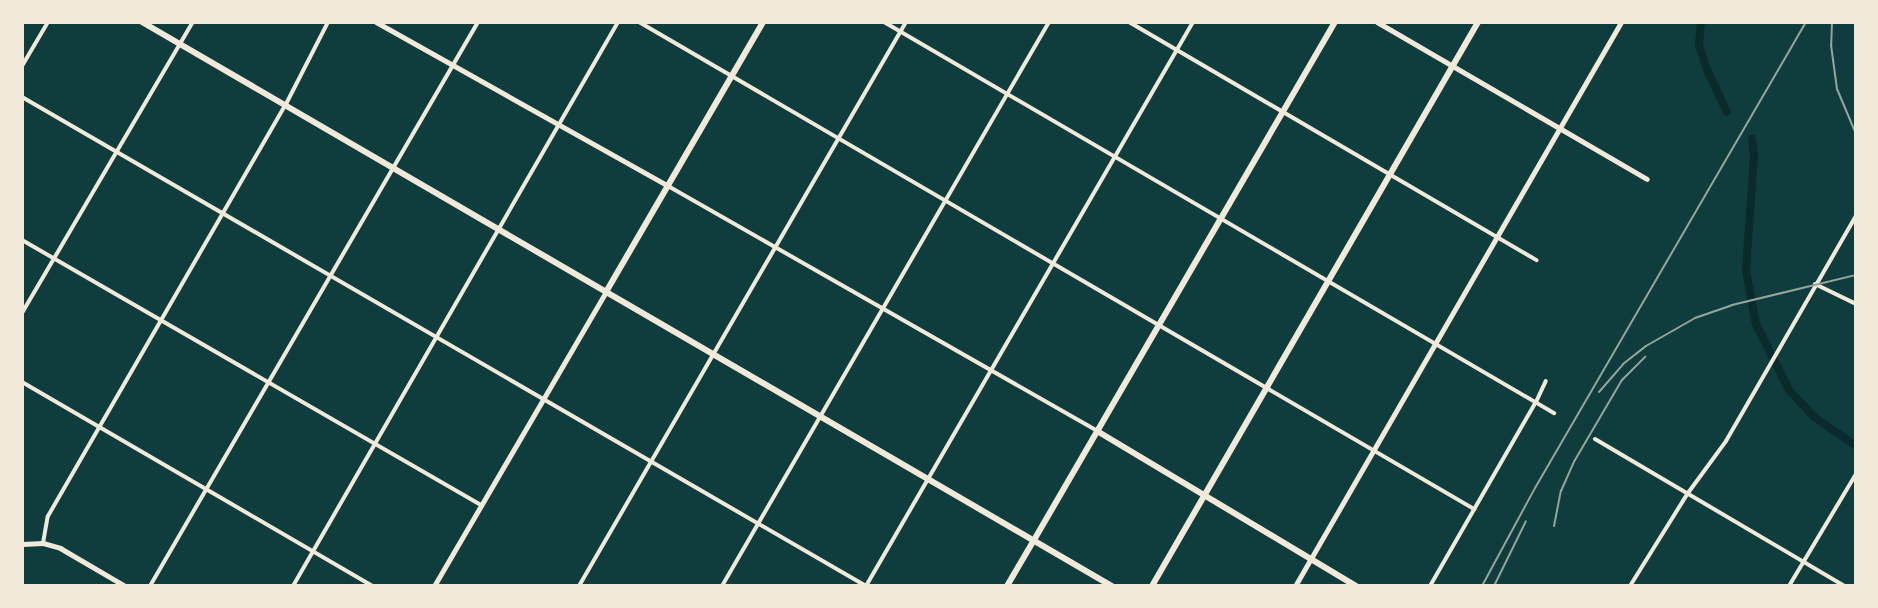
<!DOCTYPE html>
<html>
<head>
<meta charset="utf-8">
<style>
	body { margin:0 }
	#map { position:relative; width:1878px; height:608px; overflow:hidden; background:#0f3d3e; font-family:Overpass,sans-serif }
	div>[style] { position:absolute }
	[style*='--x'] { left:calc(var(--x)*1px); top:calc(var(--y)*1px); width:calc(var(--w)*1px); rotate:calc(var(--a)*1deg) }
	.canal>* { height:8px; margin:-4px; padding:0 4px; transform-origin:4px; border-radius:4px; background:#0a2a2b }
	.minor>* { height:4px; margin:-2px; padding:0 2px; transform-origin:2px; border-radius:2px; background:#f1e9da }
	.tertiary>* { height:5px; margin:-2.5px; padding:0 2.5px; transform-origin:2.5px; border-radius:2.5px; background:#f1e9da }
	.secondary>* { height:6px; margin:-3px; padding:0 3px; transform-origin:3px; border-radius:3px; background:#f1e9da }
	.primary>* { height:6px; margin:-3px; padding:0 3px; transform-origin:3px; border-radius:3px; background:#f1e9da }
	.rail>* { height:2px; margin:-1px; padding:0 1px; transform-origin:1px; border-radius:1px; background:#97a49c }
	span { translate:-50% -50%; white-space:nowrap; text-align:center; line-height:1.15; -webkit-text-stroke:6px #f1e9da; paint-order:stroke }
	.frame { position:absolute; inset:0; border:24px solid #f1e9da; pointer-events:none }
</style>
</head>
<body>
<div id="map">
	<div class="canal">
		<i style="--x:1701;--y:22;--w:23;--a:95"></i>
		<i style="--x:1699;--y:45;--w:28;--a:72"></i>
		<i style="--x:1708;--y:72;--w:44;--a:64.6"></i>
		<i style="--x:1752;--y:139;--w:17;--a:83"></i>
		<i style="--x:1754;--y:156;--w:115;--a:94"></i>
		<i style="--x:1746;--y:271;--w:54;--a:79.3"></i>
		<i style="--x:1756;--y:324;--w:74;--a:63.4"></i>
		<i style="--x:1789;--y:390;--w:37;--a:47"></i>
		<i style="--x:1814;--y:417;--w:51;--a:34.6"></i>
	</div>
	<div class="minor">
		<i style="--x:639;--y:22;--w:967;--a:30.25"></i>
		<i style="--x:884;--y:22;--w:776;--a:30.27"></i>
		<i style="--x:1129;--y:22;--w:472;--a:30.3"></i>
		<i style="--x:22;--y:66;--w:51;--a:-59.4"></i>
		<i style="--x:22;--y:97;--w:975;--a:30.09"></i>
		<i style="--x:668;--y:186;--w:494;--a:29.7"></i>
		<i style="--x:22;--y:240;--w:530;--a:30"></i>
		<i style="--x:1815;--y:284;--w:46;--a:26"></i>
		<i style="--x:22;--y:313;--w:338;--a:-59.6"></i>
		<i style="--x:22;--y:382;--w:405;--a:30.2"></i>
		<i style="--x:1595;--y:439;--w:290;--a:30.5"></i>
		<i style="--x:43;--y:543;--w:27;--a:-80"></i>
		<i style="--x:48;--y:516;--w:474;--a:-60"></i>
		<i style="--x:285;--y:106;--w:94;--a:-62.9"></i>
		<i style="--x:150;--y:586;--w:652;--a:-59.82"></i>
		<i style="--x:293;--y:586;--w:651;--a:-60.05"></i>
		<i style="--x:579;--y:586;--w:652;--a:-59.9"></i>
		<i style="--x:722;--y:586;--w:652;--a:-59.9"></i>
		<i style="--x:866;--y:586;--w:652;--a:-59.9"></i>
		<i style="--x:1430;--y:586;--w:212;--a:-60.1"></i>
		<i style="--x:1536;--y:402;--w:23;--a:-65"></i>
		<i style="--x:1630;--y:586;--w:110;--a:-58.1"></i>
		<i style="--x:1688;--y:493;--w:64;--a:-53.8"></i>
		<i style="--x:1726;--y:441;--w:260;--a:-60"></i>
		<i style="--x:1789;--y:586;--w:131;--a:-59.1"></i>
	</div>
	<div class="tertiary">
		<i style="--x:376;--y:22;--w:335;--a:29.3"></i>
		<i style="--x:1377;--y:22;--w:312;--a:30.2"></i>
		<i style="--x:22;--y:544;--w:21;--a:-3"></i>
		<i style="--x:43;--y:543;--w:18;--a:16"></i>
		<i style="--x:60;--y:548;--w:75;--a:30.3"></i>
		<i style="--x:434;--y:586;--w:341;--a:-59.7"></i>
		<i style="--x:1295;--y:586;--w:651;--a:-59.97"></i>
	</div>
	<div class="secondary">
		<i style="--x:606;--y:292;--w:312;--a:-59.8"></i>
		<i style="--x:1007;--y:586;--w:53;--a:-59.6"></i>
	</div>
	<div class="primary">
		<i style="--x:142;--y:22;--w:1122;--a:30.18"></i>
		<i style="--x:1097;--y:431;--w:302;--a:30.9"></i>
		<i style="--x:1034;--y:540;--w:599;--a:-59.84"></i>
		<i style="--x:1152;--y:586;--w:651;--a:-59.97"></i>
	</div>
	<div class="rail">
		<i style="--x:1832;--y:22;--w:23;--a:92"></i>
		<i style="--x:1831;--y:45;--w:44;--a:82.2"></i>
		<i style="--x:1837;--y:89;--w:49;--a:67.1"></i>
		<i style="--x:1599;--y:392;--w:37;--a:-49"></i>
		<i style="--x:1623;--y:364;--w:29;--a:-38"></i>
		<i style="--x:1646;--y:346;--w:56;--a:-29.7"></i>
		<i style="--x:1695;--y:318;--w:39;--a:-19"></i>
		<i style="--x:1732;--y:305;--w:128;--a:-13.6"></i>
		<i style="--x:1554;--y:526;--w:36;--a:-79"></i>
		<i style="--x:1561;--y:491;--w:34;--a:-66"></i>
		<i style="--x:1575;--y:460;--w:93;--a:-59.6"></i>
		<i style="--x:1622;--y:380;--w:33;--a:-45"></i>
		<i style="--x:1482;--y:586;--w:111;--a:-61.6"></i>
		<i style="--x:1535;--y:488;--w:539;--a:-59.82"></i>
		<i style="--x:1494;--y:586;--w:72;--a:-63.8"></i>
	</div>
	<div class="frame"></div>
</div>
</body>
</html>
